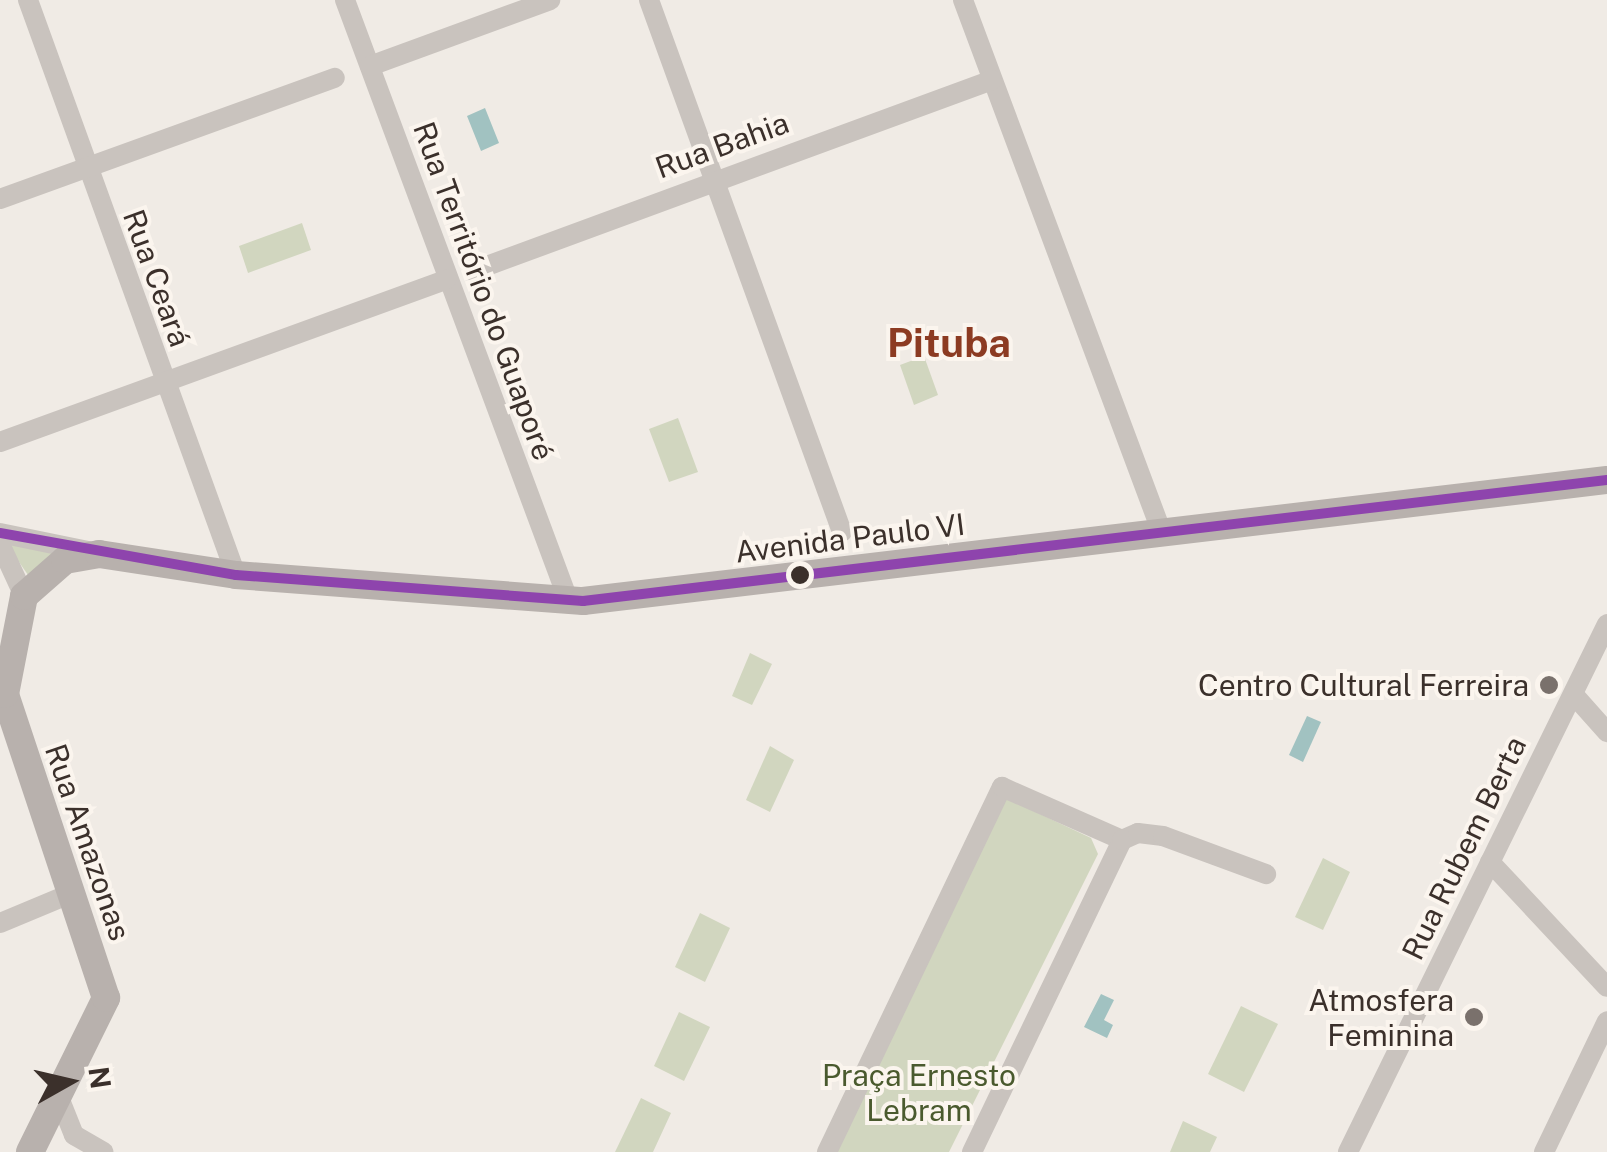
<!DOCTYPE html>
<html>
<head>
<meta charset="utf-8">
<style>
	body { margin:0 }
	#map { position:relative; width:1607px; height:1152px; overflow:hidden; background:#f0ebe5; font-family:"Public Sans",sans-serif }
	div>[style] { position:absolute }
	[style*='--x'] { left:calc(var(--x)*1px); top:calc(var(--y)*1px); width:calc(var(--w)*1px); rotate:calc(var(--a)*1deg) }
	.green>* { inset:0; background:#d1d6bf }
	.water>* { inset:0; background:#a1c2c1 }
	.minor>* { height:20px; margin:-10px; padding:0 10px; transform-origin:10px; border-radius:10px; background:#c9c3be }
	.major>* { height:28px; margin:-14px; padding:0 14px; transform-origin:14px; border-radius:14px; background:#b8b1ad }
	.bus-1>* { height:10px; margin:-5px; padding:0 5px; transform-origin:5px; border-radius:5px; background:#8e44ad }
	.dots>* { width:28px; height:28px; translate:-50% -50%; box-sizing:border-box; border:5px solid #fbf5ee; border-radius:50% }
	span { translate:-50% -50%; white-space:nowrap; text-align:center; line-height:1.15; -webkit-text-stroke:8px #fbf5ee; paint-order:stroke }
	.street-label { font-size:30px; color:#3b302b }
	.poi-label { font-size:30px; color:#3b302b }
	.right { translate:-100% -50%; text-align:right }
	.park-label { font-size:30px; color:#4a5a2e }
	.district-label { font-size:40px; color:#8c3b22; font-weight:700 }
	.north { position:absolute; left:20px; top:1032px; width:100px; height:100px; -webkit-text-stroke:8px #fbf5ee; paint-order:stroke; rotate:82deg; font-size:28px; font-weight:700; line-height:40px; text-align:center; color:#3b302b }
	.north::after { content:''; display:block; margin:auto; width:35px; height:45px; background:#3b302b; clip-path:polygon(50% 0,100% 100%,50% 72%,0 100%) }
</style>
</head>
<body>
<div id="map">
	<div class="green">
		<i style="clip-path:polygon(302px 223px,311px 250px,248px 273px,239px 246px)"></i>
		<i style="clip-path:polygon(924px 356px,938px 395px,914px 405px,900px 365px)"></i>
		<i style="clip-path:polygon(678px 418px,698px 472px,669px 482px,649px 429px)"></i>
		<i style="clip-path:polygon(3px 539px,63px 553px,28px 575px)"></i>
		<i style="clip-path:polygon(750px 653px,772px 664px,752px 705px,732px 696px)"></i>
		<i style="clip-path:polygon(770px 746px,794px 760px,770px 812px,746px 800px)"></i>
		<i style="clip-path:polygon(1004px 797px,1091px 838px,1098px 854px,949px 1152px,832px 1152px)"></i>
		<i style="clip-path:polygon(1323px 858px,1350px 872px,1323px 930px,1295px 917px)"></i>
		<i style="clip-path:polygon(700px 913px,730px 928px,705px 982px,675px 967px)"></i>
		<i style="clip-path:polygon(1241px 1006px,1278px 1024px,1244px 1092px,1208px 1074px)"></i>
		<i style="clip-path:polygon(679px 1012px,710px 1027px,684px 1081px,654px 1066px)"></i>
		<i style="clip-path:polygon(641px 1098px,671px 1113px,653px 1152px,615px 1152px)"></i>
		<i style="clip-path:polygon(1183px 1121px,1217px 1137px,1210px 1152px,1170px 1152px)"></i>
	</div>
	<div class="water">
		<i style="clip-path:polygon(485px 108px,499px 143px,481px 151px,467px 116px)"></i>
		<i style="clip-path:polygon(1307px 716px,1321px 722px,1303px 762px,1289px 755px)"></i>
		<i style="clip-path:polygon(1101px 994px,1114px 1000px,1104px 1020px,1113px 1025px,1107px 1038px,1084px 1027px)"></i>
	</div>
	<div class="minor">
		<i style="--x:28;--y:0;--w:611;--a:70.11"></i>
		<i style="--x:345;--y:0;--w:642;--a:69.59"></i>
		<i style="--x:649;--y:0;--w:566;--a:70.06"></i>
		<i style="--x:963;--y:0;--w:569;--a:69.53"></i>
		<i style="--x:370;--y:66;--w:192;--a:-20.1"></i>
		<i style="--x:0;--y:199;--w:356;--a:-19.9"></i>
		<i style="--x:473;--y:271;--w:553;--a:-20.2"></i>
		<i style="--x:0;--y:442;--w:475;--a:-20"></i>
		<i style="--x:0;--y:533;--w:90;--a:11.6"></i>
		<i style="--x:0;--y:544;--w:57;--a:65.2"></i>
		<i style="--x:1574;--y:695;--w:50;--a:48.3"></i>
		<i style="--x:1490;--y:862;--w:171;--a:46.9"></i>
		<i style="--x:0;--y:923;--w:78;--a:-22.6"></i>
		<i style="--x:58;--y:1095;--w:43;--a:68.2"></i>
		<i style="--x:74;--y:1135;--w:34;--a:30"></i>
		<i style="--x:827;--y:1152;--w:405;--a:-64.4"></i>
		<i style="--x:1002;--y:787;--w:131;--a:23.8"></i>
		<i style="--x:972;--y:1152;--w:346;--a:-64.3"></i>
		<i style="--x:1122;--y:840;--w:17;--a:-24"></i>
		<i style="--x:1138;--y:833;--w:25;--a:7"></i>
		<i style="--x:1163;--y:836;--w:110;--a:20.3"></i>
		<i style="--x:1348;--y:1152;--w:588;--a:-63.87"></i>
		<i style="--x:1544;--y:1152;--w:145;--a:-64.3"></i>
	</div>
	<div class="major">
		<i style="--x:30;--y:1152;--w:172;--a:-63.7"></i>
		<i style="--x:106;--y:998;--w:320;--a:-108.4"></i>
		<i style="--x:5;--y:694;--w:100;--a:-79"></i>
		<i style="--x:24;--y:596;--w:55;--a:-41.3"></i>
		<i style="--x:65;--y:560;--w:35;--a:-10"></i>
		<i style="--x:99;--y:554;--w:139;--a:8.7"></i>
		<i style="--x:236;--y:575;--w:348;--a:4.3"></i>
		<i style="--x:583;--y:601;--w:1031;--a:-6.74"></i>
	</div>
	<div class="bus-1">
		<i style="--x:0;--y:533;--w:240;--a:10.1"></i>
		<i style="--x:236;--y:575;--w:348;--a:4.3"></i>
		<i style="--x:583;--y:601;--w:1031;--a:-6.74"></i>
	</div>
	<div class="dots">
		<i style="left:800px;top:575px;background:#3b302b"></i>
		<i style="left:1549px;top:685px;background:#7a716c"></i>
		<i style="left:1474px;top:1017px;background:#7a716c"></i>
	</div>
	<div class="street-label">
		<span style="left:722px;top:145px;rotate:-20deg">Rua Bahia</span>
		<span style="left:157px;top:278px;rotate:70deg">Rua Ceará</span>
		<span style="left:484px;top:291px;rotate:70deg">Rua Território do Guaporé</span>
		<span style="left:850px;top:538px;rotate:-7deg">Avenida Paulo VI</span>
		<span style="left:88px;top:842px;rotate:71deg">Rua Amazonas</span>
		<span style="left:1464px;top:848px;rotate:-64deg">Rua Rubem Berta</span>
	</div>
	<div class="poi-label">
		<span class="right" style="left:1529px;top:685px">Centro Cultural Ferreira</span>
		<span class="right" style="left:1454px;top:1017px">Atmosfera<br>Feminina</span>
	</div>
	<div class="park-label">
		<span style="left:919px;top:1092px">Praça Ernesto<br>Lebram</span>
	</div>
	<div class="district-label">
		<span style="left:949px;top:343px">Pituba</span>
	</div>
	<div class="north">N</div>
</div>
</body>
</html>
